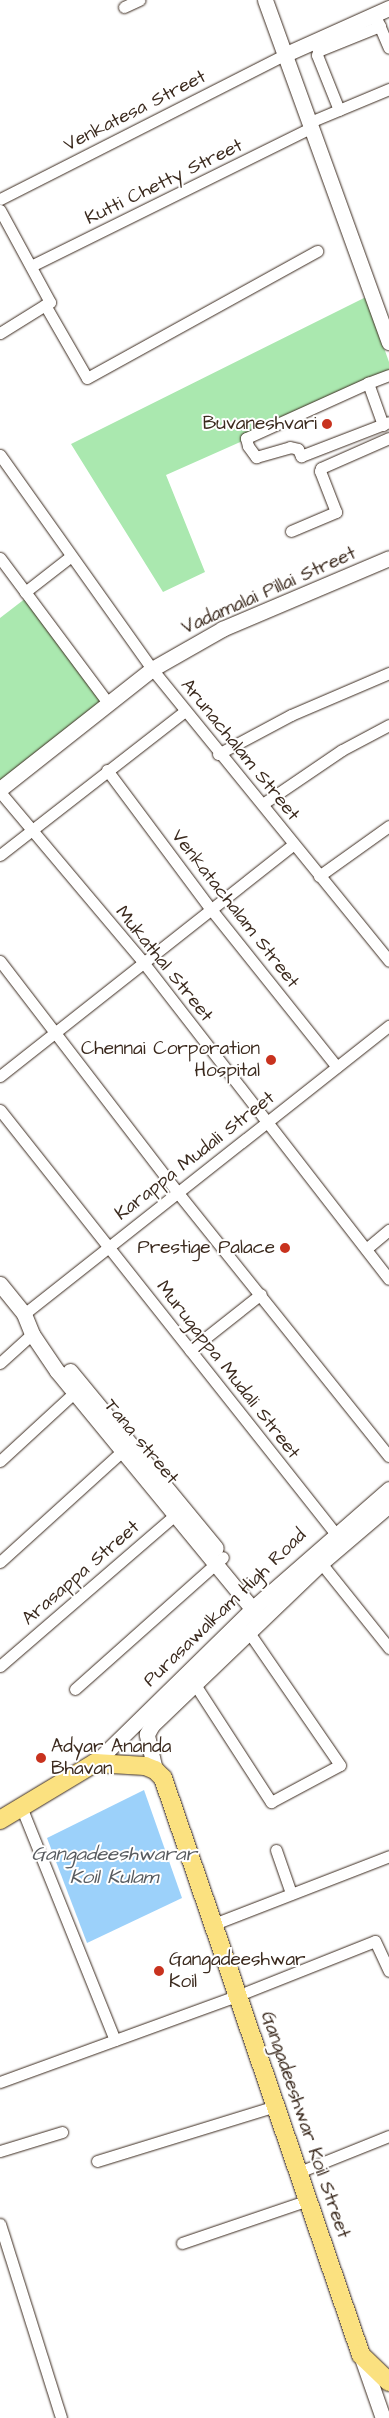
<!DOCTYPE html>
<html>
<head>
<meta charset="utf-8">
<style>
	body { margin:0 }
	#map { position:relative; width:389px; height:2418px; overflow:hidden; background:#fff; font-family:"Architects Daughter",sans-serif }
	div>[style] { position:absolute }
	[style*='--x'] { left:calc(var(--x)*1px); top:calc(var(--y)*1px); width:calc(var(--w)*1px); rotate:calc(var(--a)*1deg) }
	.green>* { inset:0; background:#aae8af }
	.water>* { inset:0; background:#9cd1fa }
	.roads { filter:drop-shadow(0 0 1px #3b2a1e) drop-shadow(0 0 1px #3b2a1e) }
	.street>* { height:11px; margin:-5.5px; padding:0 5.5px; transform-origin:5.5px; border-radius:5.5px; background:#fff }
	.secondary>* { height:15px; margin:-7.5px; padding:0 7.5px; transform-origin:7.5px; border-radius:7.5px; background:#fff }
	.primary>* { height:18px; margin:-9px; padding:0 9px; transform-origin:9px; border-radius:9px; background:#fbe180 }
	.dots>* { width:14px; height:14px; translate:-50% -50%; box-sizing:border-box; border:2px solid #fff; border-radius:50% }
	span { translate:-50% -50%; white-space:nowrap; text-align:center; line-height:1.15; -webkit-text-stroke:4px #fff; paint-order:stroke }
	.street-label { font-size:19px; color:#3b2a1e }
	.poi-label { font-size:19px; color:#3b2a1e }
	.right { translate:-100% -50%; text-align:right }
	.left { translate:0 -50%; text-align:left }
	.water-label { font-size:20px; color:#585c60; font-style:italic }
</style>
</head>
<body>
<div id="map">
	<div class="green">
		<i style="clip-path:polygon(366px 297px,389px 362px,389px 376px,166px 475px,205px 572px,163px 592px,71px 444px)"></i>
		<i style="clip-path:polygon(26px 598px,105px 704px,0 783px,0 618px)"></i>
	</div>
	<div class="water">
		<i style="clip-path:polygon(144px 1790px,182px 1898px,87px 1943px,47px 1838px)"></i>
	</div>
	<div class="roads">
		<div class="street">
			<i style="--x:124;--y:7;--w:17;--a:-25"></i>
			<i style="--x:377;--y:20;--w:30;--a:67"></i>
			<i style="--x:339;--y:110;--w:59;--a:-111.8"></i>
			<i style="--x:317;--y:55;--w:4;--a:-76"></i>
			<i style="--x:318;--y:51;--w:67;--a:-22"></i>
			<i style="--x:310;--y:122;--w:86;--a:-22.7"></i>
			<i style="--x:0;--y:199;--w:321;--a:-26.9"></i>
			<i style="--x:0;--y:210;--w:105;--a:61.5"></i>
			<i style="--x:50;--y:302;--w:6;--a:149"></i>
			<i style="--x:45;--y:305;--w:84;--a:60.1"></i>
			<i style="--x:87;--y:378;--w:263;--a:-28.9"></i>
			<i style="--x:31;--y:266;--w:313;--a:-26.3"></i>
			<i style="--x:0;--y:333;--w:53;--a:-31.9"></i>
			<i style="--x:368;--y:383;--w:134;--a:155.7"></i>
			<i style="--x:246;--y:438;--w:8;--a:76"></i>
			<i style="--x:248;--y:446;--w:14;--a:54"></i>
			<i style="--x:256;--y:457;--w:35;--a:-16"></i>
			<i style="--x:290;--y:447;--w:8;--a:14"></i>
			<i style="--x:298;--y:449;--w:8;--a:67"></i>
			<i style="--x:301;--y:456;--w:94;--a:-21.1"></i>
			<i style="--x:383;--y:425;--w:45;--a:-109.7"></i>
			<i style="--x:368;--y:383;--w:22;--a:-21"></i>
			<i style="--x:0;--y:455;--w:262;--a:54.6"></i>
			<i style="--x:152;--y:669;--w:376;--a:50.9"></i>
			<i style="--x:291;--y:531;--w:49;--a:-22.9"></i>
			<i style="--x:336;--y:512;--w:44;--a:-111.3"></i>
			<i style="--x:320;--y:471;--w:3;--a:-72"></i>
			<i style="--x:321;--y:468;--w:74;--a:-23.8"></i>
			<i style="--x:0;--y:558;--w:182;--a:53.3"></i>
			<i style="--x:25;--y:592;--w:58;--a:-38"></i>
			<i style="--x:218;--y:754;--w:83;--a:-28.1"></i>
			<i style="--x:291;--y:715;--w:107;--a:-23.2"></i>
			<i style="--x:107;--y:770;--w:172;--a:53.3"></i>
			<i style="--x:210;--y:908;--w:203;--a:51.4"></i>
			<i style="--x:0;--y:792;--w:222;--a:49.9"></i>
			<i style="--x:143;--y:962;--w:401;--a:52.2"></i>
			<i style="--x:264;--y:803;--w:94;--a:-34.2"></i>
			<i style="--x:342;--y:750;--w:53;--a:-28"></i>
			<i style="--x:0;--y:855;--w:234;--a:-37.9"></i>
			<i style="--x:319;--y:876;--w:86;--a:-35.5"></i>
			<i style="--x:0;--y:961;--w:292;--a:52.5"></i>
			<i style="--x:178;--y:1193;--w:337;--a:51.3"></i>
			<i style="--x:0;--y:1076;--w:373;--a:-38.3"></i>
			<i style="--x:0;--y:1110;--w:540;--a:51.62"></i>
			<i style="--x:366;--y:1249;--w:30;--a:-40"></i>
			<i style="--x:24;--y:1314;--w:465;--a:-38.3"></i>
			<i style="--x:190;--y:1350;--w:90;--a:-38.3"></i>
			<i style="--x:0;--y:1363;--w:43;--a:-42.2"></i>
			<i style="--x:0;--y:1461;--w:100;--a:-42.6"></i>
			<i style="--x:0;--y:1562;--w:171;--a:-42.2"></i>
			<i style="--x:321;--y:1563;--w:109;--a:51.3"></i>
			<i style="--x:0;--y:1666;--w:239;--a:-40.8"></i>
			<i style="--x:194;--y:1683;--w:142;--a:57.1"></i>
			<i style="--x:271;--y:1802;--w:78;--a:-28.2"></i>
			<i style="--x:340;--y:1765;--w:163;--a:-124.5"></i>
			<i style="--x:75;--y:1689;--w:198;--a:-41.7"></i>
			<i style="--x:22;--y:1809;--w:249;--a:68.1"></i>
			<i style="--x:276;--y:1850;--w:46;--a:70.8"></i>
			<i style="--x:214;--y:1924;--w:188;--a:-21.2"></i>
			<i style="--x:0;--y:2082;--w:254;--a:-20"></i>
			<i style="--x:239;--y:1995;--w:146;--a:-21.7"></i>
			<i style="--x:375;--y:1941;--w:33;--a:65"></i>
			<i style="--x:0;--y:2151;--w:65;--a:-17"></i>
			<i style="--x:97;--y:2161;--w:187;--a:-17.1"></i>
			<i style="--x:299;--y:2172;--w:97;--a:-21.8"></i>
			<i style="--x:0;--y:2224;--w:203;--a:72.5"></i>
			<i style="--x:182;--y:2243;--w:133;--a:-18.8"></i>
		</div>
		<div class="secondary">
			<i style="--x:265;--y:0;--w:364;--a:70.1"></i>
			<i style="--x:286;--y:54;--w:113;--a:-24.1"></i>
			<i style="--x:0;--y:789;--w:194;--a:-38.3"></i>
			<i style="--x:152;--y:669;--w:81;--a:-29.7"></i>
			<i style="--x:222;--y:629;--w:181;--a:-23"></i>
			<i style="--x:0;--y:1284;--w:38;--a:51"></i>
			<i style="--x:24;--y:1314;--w:22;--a:68"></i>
			<i style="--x:32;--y:1334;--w:45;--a:56"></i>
			<i style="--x:57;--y:1371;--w:321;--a:50.6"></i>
			<i style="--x:70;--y:1371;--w:229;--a:50.5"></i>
			<i style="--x:95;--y:1763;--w:220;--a:-44.4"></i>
			<i style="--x:252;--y:1609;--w:182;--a:-41.2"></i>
			<i style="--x:155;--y:1770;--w:37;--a:-103"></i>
			<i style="--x:147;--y:1734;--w:10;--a:-61"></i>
			<i style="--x:152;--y:1725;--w:234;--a:-43.8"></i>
			<i style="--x:321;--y:1563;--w:89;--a:-40.5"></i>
			<i style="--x:361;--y:2355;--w:67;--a:70.8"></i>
		</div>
		<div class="primary">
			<i style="--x:0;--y:1820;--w:111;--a:-31"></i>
			<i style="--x:95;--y:1763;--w:50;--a:3.4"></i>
			<i style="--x:145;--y:1766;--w:11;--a:22"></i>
			<i style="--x:155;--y:1770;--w:11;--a:45"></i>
			<i style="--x:163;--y:1778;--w:610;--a:71.06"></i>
			<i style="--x:361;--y:2355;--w:39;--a:44"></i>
		</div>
	</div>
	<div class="dots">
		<i style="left:327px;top:424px;background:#c8321e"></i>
		<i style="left:271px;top:1060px;background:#c8321e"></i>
		<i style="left:285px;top:1248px;background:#c8321e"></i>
		<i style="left:41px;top:1758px;background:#c8321e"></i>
		<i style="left:159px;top:1971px;background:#c8321e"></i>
	</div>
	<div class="street-label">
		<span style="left:135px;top:111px;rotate:-27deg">Venkatesa Street</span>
		<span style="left:164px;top:182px;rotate:-26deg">Kutti Chetty Street</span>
		<span style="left:269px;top:591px;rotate:-24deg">Vadamalai Pillai Street</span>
		<span style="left:240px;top:750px;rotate:51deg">Arunachalam Street</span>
		<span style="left:235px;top:909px;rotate:52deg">Venkatachalam Street</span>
		<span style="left:164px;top:964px;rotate:51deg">Mukathal Street</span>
		<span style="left:195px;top:1156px;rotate:-38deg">Karappa Mudali Street</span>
		<span style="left:228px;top:1370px;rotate:52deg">Murugappa Mudali Street</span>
		<span style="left:141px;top:1442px;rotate:50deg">Tana street</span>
		<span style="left:81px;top:1573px;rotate:-41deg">Arasappa Street</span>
		<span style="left:225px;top:1608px;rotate:-44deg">Purasawalkam High Road</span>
		<span style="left:305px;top:2125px;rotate:71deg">Gangadeeshwar Koil Street</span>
	</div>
	<div class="poi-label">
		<span class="right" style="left:317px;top:424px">Buvaneshvari</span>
		<span class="right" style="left:260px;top:1060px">Chennai Corporation<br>Hospital</span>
		<span class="right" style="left:275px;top:1248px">Prestige Palace</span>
		<span class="left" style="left:51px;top:1758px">Adyar Ananda<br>Bhavan</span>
		<span class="left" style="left:169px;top:1971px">Gangadeeshwar<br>Koil</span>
	</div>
	<div class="water-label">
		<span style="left:114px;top:1866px">Gangadeeshwarar<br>Koil Kulam</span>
	</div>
</div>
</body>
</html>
